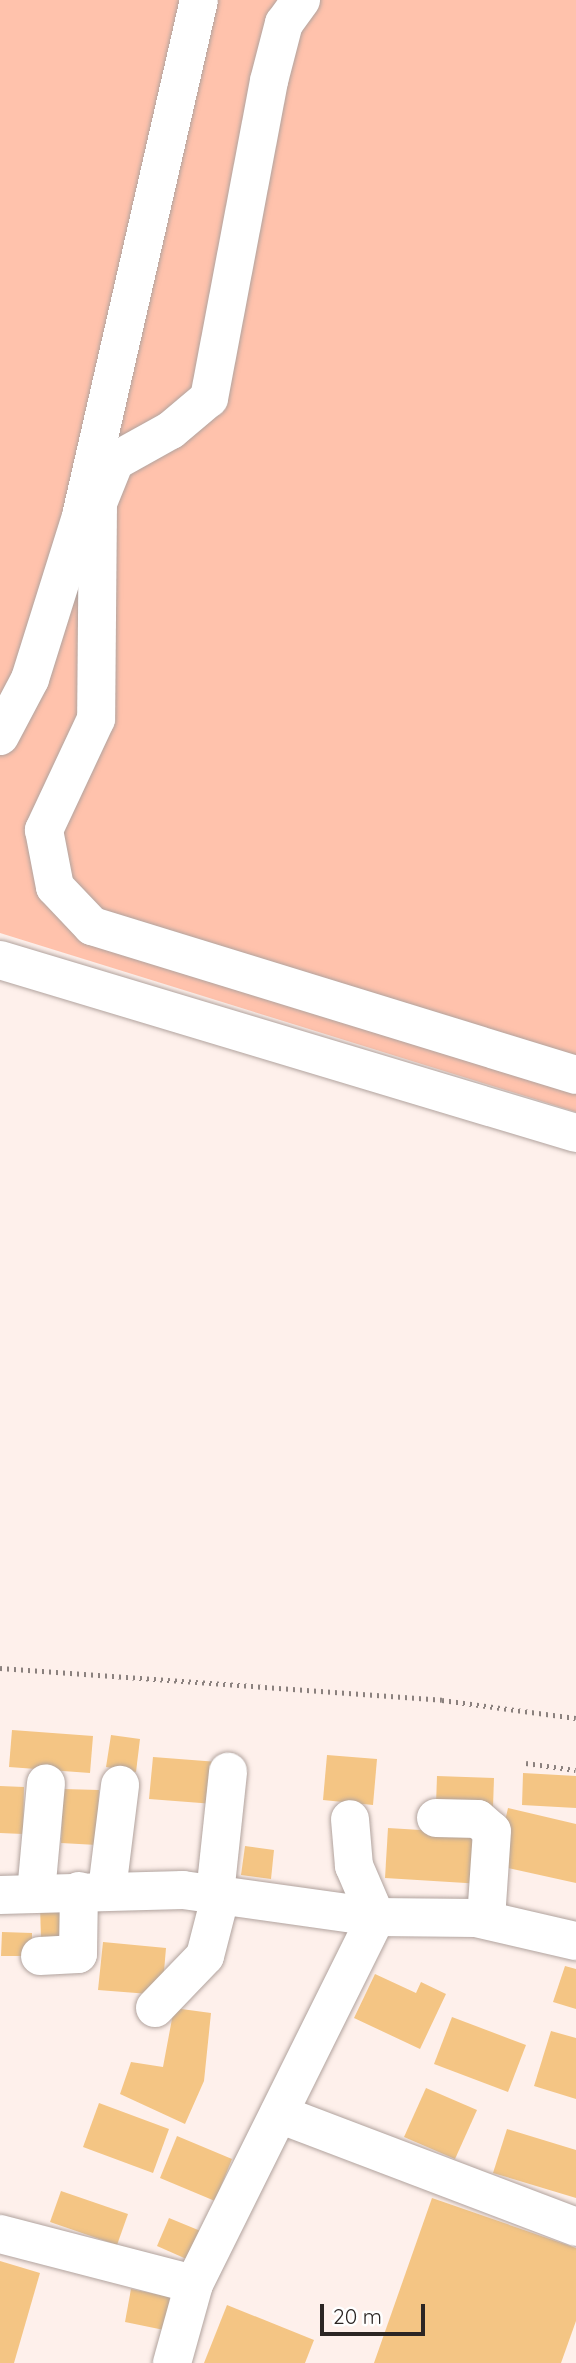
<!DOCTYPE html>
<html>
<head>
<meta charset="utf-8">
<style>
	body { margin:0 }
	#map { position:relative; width:576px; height:2363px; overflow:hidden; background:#fef0eb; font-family:Quicksand,sans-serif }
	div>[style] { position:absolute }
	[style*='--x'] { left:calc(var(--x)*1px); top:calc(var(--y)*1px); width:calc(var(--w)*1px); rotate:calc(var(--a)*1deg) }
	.green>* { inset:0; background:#ffc2ac }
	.building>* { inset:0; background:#f4c584 }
	.path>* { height:4.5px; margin-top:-2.25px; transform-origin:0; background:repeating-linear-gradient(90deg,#8b817e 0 2px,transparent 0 7px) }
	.roads { filter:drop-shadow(0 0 2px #b1a39e) drop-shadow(0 0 2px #b1a39e) }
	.minor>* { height:38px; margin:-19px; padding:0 19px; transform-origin:19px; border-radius:19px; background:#fff }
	span { translate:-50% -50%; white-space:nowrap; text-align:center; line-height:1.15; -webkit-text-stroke:7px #fff; paint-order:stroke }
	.scale { position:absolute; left:320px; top:2304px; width:105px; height:32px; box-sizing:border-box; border:4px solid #2c2624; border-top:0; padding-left:9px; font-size:21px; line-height:24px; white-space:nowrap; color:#2c2624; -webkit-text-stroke:5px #fff; paint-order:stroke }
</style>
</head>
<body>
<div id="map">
	<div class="green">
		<i style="clip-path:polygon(0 0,576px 0,576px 1112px,0 933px)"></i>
	</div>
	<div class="building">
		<i style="clip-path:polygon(12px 1730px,93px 1736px,90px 1773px,9px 1767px)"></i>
		<i style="clip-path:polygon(111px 1735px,140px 1739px,136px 1772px,106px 1767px)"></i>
		<i style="clip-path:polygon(327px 1755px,377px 1759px,373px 1805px,323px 1800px)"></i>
		<i style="clip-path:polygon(153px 1757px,218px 1762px,214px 1804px,149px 1799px)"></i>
		<i style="clip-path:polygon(523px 1773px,576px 1776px,576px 1808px,522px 1805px)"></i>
		<i style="clip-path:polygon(437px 1776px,494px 1778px,493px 1807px,436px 1805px)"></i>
		<i style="clip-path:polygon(0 1786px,24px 1787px,23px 1834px,0 1833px)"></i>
		<i style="clip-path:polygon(63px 1789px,99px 1790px,97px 1845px,61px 1843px)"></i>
		<i style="clip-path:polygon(508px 1808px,576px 1824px,576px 1883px,495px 1865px)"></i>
		<i style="clip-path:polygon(388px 1828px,486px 1834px,482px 1884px,385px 1878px)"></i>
		<i style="clip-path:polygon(245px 1846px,274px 1850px,271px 1879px,241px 1875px)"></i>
		<i style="clip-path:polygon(40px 1905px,76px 1905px,77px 1938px,41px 1939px)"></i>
		<i style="clip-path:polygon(2px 1932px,32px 1933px,32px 1956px,1px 1956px)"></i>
		<i style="clip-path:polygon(103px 1942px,166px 1948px,162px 1995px,98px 1990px)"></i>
		<i style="clip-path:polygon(565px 1966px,576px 1969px,576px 2009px,553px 2002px)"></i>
		<i style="clip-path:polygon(375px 1974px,416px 1993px,421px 1982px,446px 1994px,420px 2049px,354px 2018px)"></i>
		<i style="clip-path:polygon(174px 2008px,211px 2013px,204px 2081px,185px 2124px,120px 2094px,131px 2062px,163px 2067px)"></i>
		<i style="clip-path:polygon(452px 2017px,526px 2045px,508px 2092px,434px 2064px)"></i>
		<i style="clip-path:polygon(551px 2031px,576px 2038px,576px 2099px,534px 2086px)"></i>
		<i style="clip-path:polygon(426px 2088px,477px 2110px,455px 2159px,404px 2137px)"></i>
		<i style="clip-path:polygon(99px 2103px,169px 2129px,153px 2173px,83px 2147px)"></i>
		<i style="clip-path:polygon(507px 2129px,576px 2150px,576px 2198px,493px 2173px)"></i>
		<i style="clip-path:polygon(177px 2136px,232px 2159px,215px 2201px,160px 2178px)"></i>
		<i style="clip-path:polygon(61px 2191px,128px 2214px,117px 2245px,50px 2222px)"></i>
		<i style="clip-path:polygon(432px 2198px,576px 2248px,576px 2321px,561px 2363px,374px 2363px)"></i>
		<i style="clip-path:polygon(169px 2218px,203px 2232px,191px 2261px,157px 2246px)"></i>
		<i style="clip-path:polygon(0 2261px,40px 2273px,14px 2363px,0 2363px)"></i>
		<i style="clip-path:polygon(131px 2289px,170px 2297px,164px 2330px,125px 2322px)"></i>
		<i style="clip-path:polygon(227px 2305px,314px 2340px,305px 2363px,204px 2363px)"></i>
	</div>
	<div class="path">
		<i style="--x:0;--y:1668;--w:443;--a:4.1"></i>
		<i style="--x:442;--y:1700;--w:135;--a:7.7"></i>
		<i style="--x:526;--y:1763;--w:50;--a:8"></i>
	</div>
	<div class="roads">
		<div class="minor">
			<i style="--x:301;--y:0;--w:29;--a:126"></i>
			<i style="--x:284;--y:23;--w:60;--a:104.5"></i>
			<i style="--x:269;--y:81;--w:323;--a:100.7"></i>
			<i style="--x:209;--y:398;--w:50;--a:139.9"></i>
			<i style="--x:171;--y:430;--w:64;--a:151"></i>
			<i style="--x:115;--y:461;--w:45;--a:112"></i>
			<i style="--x:98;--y:503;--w:216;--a:90.5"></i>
			<i style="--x:96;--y:719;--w:123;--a:115.1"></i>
			<i style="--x:44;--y:830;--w:58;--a:79.1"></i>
			<i style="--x:55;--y:887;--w:54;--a:46.5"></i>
			<i style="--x:92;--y:926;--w:506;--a:17.11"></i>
			<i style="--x:0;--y:736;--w:64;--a:-62.2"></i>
			<i style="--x:30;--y:679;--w:171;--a:-72.6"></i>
			<i style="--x:81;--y:516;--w:529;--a:-77.12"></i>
			<i style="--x:0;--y:960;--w:601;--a:16.72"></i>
			<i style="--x:436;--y:1818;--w:42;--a:1.4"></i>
			<i style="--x:478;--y:1819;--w:18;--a:41"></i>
			<i style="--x:492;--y:1831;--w:89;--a:93.9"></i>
			<i style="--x:107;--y:1890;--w:106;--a:-82.9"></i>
			<i style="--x:36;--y:1893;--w:110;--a:-84.8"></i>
			<i style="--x:215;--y:1894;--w:123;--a:-83.9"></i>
			<i style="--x:0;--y:1895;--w:183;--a:-1.6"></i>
			<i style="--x:183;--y:1890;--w:195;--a:8"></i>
			<i style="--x:376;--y:1917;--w:100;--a:0.6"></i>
			<i style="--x:476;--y:1918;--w:103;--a:13"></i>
			<i style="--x:40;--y:1956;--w:38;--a:-3"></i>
			<i style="--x:78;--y:1954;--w:63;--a:-89.1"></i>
			<i style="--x:155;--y:2008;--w:72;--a:-46.1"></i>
			<i style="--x:205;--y:1956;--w:64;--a:-75.5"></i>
			<i style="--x:279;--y:2114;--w:318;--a:20.8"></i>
			<i style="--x:0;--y:2234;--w:200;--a:14.5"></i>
			<i style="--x:172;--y:2363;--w:82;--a:-74.4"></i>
			<i style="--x:194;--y:2284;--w:410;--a:-63.6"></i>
			<i style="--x:376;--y:1917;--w:56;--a:-113.3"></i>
			<i style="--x:354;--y:1866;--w:47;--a:-94.9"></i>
		</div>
	</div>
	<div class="scale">20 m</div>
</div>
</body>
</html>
